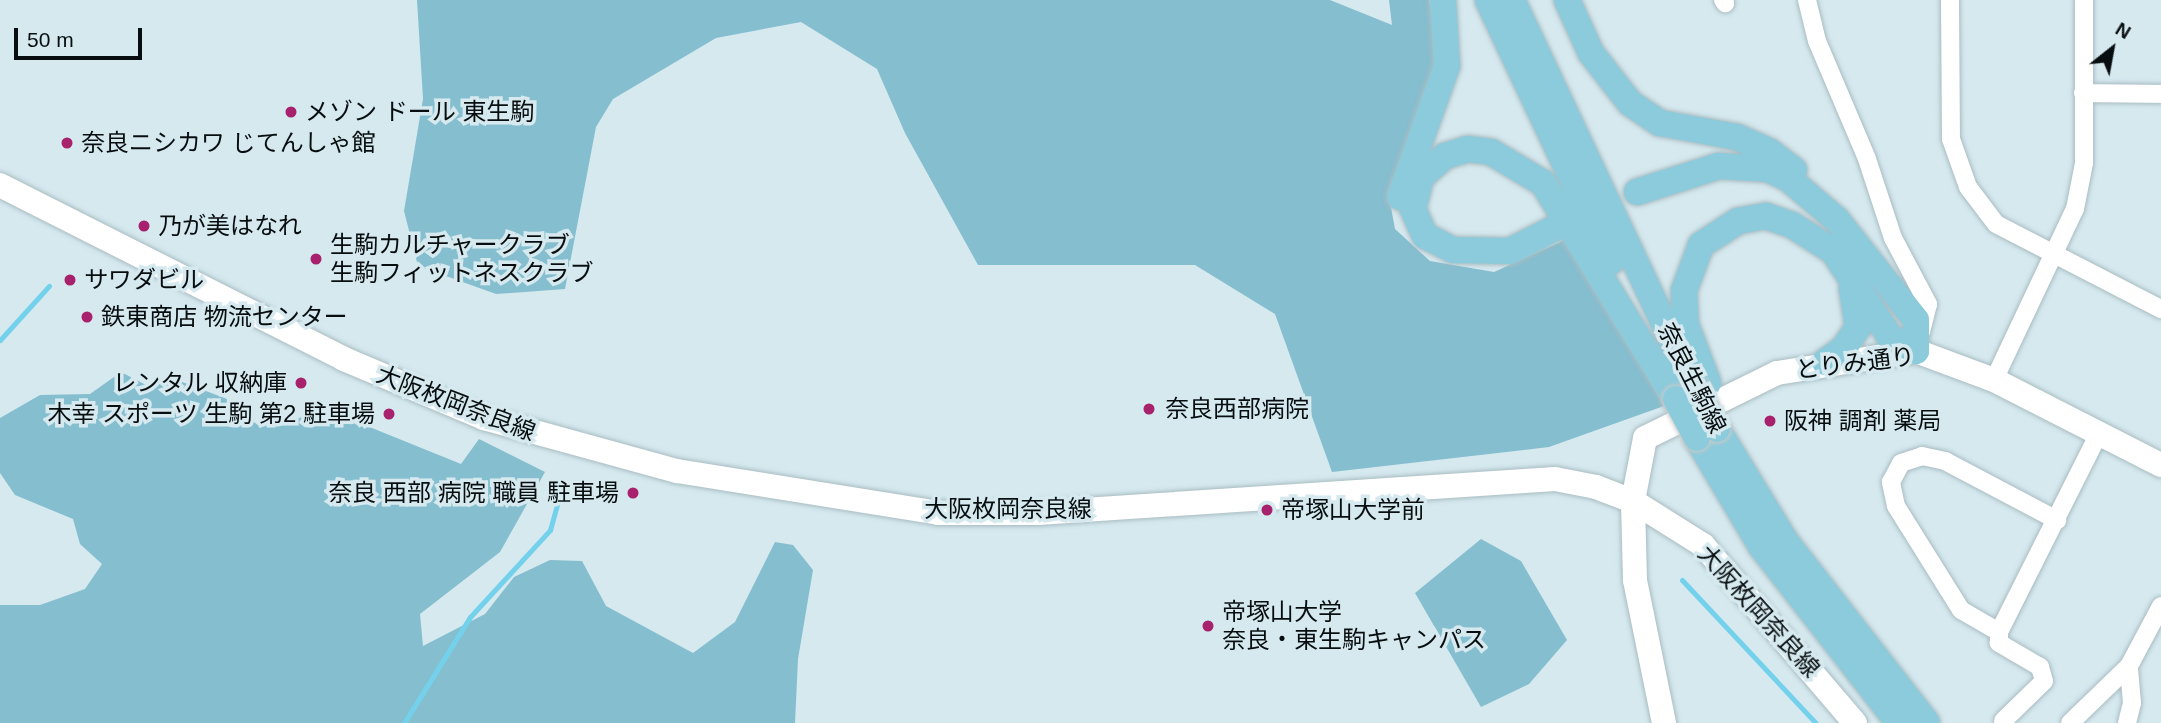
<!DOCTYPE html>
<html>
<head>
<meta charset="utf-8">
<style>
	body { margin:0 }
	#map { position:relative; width:2161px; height:723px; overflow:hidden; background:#d5e9ef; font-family:Arial,"Noto Sans JP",sans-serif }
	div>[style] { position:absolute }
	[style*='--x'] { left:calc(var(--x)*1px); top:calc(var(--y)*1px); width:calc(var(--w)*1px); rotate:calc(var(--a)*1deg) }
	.green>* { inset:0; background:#85becf }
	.stream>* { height:5px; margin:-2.5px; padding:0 2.5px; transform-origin:2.5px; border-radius:2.5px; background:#74d1ec }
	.roads { filter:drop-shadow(0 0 2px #a9bcc2) drop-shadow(0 0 2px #a9bcc2) }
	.street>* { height:18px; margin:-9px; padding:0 9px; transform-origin:9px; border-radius:9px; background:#fff }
	.secondary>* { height:24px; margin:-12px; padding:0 12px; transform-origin:12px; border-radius:12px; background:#fff }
	.primary>* { height:26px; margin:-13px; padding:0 13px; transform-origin:13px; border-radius:13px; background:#8bcbdc }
	.bridges { filter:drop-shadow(0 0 2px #c9caca) drop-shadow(0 0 2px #c9caca) }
	.primary-bridge>* { height:26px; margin:-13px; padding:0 13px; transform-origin:13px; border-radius:13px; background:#8bcbdc }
	.dots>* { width:19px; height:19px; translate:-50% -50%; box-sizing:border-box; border:4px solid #d5e9ef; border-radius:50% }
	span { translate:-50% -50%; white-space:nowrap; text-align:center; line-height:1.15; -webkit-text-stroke:7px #d5e9ef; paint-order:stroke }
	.poi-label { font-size:24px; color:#080e10 }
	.left { translate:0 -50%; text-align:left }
	.right { translate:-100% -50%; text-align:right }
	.street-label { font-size:24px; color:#080e10 }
	.north { position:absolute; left:2077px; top:14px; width:70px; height:70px; -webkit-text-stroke:5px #d5e9ef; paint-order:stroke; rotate:31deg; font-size:19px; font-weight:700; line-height:28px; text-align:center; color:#080e10 }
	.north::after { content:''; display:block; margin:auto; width:24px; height:32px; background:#080e10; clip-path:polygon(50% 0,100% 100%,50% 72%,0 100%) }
	.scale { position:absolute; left:14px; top:28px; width:128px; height:32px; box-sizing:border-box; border:4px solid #080e10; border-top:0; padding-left:9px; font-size:21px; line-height:24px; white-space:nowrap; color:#080e10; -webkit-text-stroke:5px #d5e9ef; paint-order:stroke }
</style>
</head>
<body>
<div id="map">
	<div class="green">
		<i style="clip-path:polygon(417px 0,1330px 0,1392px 25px,1389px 0,1429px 0,1439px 61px,1388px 191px,1395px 229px,1430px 261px,1494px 272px,1569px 238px,1664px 406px,1549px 447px,1332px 472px,1275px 314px,1195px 265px,978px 265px,905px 133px,877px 69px,801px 22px,716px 38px,613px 99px,596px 127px,565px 289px,496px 294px,418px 266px,404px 211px,423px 99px)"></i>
		<i style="clip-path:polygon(121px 372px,146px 385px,177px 380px,227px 399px,262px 426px,330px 411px,461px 464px,479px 439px,545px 472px,500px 552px,420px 614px,423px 646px,485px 614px,514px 577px,550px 560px,582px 561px,606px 606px,693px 653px,735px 622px,775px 542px,793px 545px,813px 570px,798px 659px,795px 723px,0 723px,0 605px,40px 605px,85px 589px,102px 564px,80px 544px,73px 519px,15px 495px,0 473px,0 418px,40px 395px,90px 394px)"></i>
		<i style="clip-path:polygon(1481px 539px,1521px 561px,1567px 640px,1529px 684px,1481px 707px,1415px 593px)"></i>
	</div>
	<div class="stream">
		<i style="--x:0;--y:340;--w:73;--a:-47.8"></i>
		<i style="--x:1682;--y:580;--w:196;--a:46.9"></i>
		<i style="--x:404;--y:723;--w:125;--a:-58.1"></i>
		<i style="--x:470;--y:617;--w:118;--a:-47.4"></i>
		<i style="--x:550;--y:530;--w:49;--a:-74.5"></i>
	</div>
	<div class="roads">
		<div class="street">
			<i style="--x:1723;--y:0;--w:4;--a:56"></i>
			<i style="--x:1807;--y:0;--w:42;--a:76.3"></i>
			<i style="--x:1817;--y:41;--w:128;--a:67"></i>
			<i style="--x:1867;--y:159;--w:83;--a:71.8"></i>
			<i style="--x:1893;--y:238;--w:75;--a:62.1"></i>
			<i style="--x:1928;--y:304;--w:29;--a:104"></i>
			<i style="--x:1950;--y:0;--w:139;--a:89.6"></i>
			<i style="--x:1951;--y:139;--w:51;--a:70.5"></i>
			<i style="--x:1968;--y:187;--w:46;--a:52.9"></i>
			<i style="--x:1996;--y:224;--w:186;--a:27.3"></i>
			<i style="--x:2083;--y:93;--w:78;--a:0.7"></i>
			<i style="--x:1994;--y:380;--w:189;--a:-64.7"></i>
			<i style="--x:2075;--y:209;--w:47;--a:-78.9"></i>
			<i style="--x:2084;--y:163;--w:163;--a:-90"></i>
			<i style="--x:1999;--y:632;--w:44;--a:-149.9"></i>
			<i style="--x:1961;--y:610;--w:123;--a:-122"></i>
			<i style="--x:1896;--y:506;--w:25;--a:-102"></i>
			<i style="--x:1891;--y:482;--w:21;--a:-62"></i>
			<i style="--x:1901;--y:463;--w:22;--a:-18"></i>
			<i style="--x:1922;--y:456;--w:24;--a:12"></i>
			<i style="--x:1945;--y:461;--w:127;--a:27.8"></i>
			<i style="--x:2003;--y:721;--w:57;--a:-44.3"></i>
			<i style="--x:2044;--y:681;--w:15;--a:-106"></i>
			<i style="--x:2040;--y:667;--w:48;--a:-149.7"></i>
			<i style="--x:1999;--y:643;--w:11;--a:-90"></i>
			<i style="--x:1999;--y:632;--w:220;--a:-63.3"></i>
			<i style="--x:2070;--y:723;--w:82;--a:-44"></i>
			<i style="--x:2129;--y:666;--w:68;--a:-61.9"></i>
			<i style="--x:2127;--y:723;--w:21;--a:-76"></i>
			<i style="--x:2132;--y:703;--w:37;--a:-95"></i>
		</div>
		<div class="secondary">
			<i style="--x:0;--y:185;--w:386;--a:26.8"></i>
			<i style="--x:344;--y:359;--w:152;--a:22.9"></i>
			<i style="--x:484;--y:418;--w:200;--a:15.4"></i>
			<i style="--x:677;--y:471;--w:264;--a:9.1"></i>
			<i style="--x:938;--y:513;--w:100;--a:0"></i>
			<i style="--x:1038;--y:513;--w:518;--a:-3.76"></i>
			<i style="--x:1555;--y:479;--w:42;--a:11"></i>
			<i style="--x:1596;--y:487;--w:40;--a:21"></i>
			<i style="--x:1633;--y:501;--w:83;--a:32.2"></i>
			<i style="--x:1703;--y:545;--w:234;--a:49.5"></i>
			<i style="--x:1664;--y:723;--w:146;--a:-101.5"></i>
			<i style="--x:1635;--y:580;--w:79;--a:-91.5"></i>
			<i style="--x:1633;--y:501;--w:64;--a:-79.2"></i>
			<i style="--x:1645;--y:438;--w:147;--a:-26.2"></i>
			<i style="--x:1777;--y:373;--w:141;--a:-9"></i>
			<i style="--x:1916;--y:351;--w:83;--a:20.4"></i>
			<i style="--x:1994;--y:380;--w:187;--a:27"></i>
		</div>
		<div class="primary">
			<i style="--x:1488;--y:0;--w:289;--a:64.8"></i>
			<i style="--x:1512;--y:0;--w:408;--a:64.8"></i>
			<i style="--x:1567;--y:0;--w:58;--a:65.6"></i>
			<i style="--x:1591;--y:53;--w:63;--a:52"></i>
			<i style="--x:1630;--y:103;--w:36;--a:34"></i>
			<i style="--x:1660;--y:123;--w:78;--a:10.3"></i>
			<i style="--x:1737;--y:137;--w:36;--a:24"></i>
			<i style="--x:1770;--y:152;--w:30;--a:37"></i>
			<i style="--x:1637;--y:192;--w:86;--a:-17.6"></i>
			<i style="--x:1719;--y:166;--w:49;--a:3.5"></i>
			<i style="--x:1768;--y:169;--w:23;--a:25"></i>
			<i style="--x:1789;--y:179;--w:63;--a:40.5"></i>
			<i style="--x:1837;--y:220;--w:127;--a:51.7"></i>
			<i style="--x:1916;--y:320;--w:31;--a:90"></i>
			<i style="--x:1916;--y:351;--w:30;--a:-152"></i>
			<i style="--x:1890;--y:337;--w:103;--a:-123.5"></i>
			<i style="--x:1833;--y:251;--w:49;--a:-147.6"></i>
			<i style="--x:1792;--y:225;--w:28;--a:-161"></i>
			<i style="--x:1766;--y:216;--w:28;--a:170"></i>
			<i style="--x:1738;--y:221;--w:44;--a:147"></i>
			<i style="--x:1701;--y:245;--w:49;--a:110.3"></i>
			<i style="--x:1684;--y:291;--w:34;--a:87"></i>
			<i style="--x:1686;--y:325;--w:62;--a:69.2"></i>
			<i style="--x:1400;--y:197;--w:139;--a:-70.3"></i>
			<i style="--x:1447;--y:66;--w:66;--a:-93.5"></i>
			<i style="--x:1561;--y:225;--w:57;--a:153"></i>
			<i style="--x:1510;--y:251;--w:57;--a:-179"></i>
			<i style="--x:1453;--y:250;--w:31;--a:-153"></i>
			<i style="--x:1425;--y:236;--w:30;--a:-114"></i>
			<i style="--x:1413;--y:209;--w:33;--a:-76"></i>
			<i style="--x:1421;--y:177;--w:32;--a:-41"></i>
			<i style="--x:1445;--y:156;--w:24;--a:-17"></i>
			<i style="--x:1468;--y:149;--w:23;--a:7"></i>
			<i style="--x:1491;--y:152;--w:61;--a:30.8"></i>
			<i style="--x:1543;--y:183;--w:254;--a:58.4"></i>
			<i style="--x:1825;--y:362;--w:24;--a:-36"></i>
			<i style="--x:1844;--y:348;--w:25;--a:-56"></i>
			<i style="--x:1858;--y:327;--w:39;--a:-99"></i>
			<i style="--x:1717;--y:429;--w:132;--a:58.6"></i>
			<i style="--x:1786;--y:542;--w:229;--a:52.1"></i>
			<i style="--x:1697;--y:438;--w:126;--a:59.3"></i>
			<i style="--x:1761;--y:546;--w:224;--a:52.1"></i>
		</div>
	</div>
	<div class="bridges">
		<div class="primary-bridge">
			<i style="--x:1696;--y:388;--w:46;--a:62.9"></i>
			<i style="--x:1676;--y:399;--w:44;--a:61.7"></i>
		</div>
	</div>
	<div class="dots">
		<i style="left:291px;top:112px;background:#a7216c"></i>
		<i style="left:67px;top:143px;background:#a7216c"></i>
		<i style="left:144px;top:226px;background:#a7216c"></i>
		<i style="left:316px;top:259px;background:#a7216c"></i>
		<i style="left:70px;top:280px;background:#a7216c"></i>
		<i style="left:87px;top:317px;background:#a7216c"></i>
		<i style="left:301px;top:383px;background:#a7216c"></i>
		<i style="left:1149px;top:409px;background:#a7216c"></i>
		<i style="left:389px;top:414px;background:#a7216c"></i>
		<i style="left:1770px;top:421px;background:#a7216c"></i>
		<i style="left:633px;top:493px;background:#a7216c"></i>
		<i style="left:1267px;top:510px;background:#a7216c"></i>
		<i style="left:1208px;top:626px;background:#a7216c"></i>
	</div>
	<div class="poi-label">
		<span class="left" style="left:305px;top:112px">メゾン ドール 東生駒</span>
		<span class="left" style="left:81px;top:143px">奈良ニシカワ じてんしゃ館</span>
		<span class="left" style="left:158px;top:226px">乃が美はなれ</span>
		<span class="left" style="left:330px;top:259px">生駒カルチャークラブ<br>生駒フィットネスクラブ</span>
		<span class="left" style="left:84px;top:280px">サワダビル</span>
		<span class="left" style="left:101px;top:317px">鉄東商店 物流センター</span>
		<span class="right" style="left:287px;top:383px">レンタル 収納庫</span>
		<span class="left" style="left:1165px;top:409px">奈良西部病院</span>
		<span class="right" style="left:375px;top:414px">木幸 スポーツ 生駒 第2 駐車場</span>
		<span class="left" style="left:1784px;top:421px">阪神 調剤 薬局</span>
		<span class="right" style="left:619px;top:493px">奈良 西部 病院 職員 駐車場</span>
		<span class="left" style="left:1281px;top:510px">帝塚山大学前</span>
		<span class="left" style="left:1222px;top:626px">帝塚山大学<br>奈良・東生駒キャンパス</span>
	</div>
	<div class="street-label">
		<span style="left:1855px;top:363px;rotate:-7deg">とりみ通り</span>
		<span style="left:1692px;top:378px;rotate:63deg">奈良生駒線</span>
		<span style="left:456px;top:403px;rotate:21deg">大阪枚岡奈良線</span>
		<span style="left:1008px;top:509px">大阪枚岡奈良線</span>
		<span style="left:1759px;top:611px;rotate:48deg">大阪枚岡奈良線</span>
	</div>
	<div class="north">N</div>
	<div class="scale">50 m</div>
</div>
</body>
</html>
